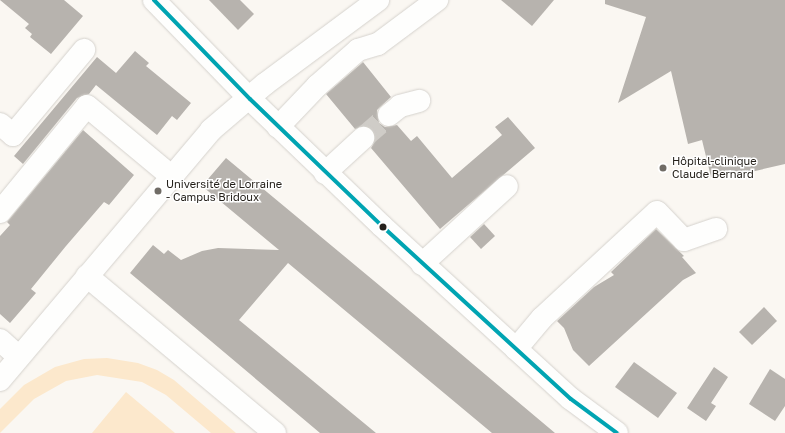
<!DOCTYPE html>
<html>
<head>
<meta charset="utf-8">
<style>
	body { margin:0 }
	#map { position:relative; width:785px; height:433px; overflow:hidden; background:#faf7f2; font-family:"Golos Text",sans-serif }
	div>[style] { position:absolute }
	[style*='--x'] { left:calc(var(--x)*1px); top:calc(var(--y)*1px); width:calc(var(--w)*1px); rotate:calc(var(--a)*1deg) }
	.green>* { inset:0; background:#fce8cc }
	.building>* { inset:0; background:#b7b3ae }
	.minor-tunnel>* { height:22px; margin-top:-11px; transform-origin:0; background:repeating-linear-gradient(90deg,#cfccc7 0 22px,transparent 0 33px) }
	.roads { filter:drop-shadow(0 0 1px #d5d2cd) drop-shadow(0 0 1px #d5d2cd) }
	.minor>* { height:22px; margin:-11px; padding:0 11px; transform-origin:11px; border-radius:11px; background:#fefefd }
	.bus-1>* { height:4px; margin:-2px; padding:0 2px; transform-origin:2px; border-radius:2px; background:#00a4b2 }
	.dots>* { width:11px; height:11px; translate:-50% -50%; box-sizing:border-box; border:2px solid #fff; border-radius:50% }
	span { translate:-50% -50%; white-space:nowrap; text-align:center; line-height:1.15; -webkit-text-stroke:3px #fff; paint-order:stroke }
	.poi-label { font-size:11px; color:#25211b }
	.left { translate:0 -50%; text-align:left }
</style>
</head>
<body>
<div id="map">
	<div class="green">
		<i style="clip-path:polygon(107px 358px,138px 363px,157px 370px,174px 380px,236px 433px,211px 433px,166px 395px,142px 382px,97px 375px,66px 381px,34px 399px,0 433px,0 409px,24px 385px,55px 367px,84px 359px)"></i>
		<i style="clip-path:polygon(126px 392px,175px 433px,92px 433px)"></i>
	</div>
	<div class="building">
		<i style="clip-path:polygon(0 0,64px 0,83px 16px,51px 54px,30px 37px,32px 34px,25px 28px,29px 24px)"></i>
		<i style="clip-path:polygon(209px 0,240px 0,254px 14px,238px 30px)"></i>
		<i style="clip-path:polygon(501px 0,554px 0,532px 26px)"></i>
		<i style="clip-path:polygon(605px 0,785px 0,785px 164px,742px 174px,738px 171px,711px 177px,702px 140px,688px 144px,671px 71px,618px 103px,646px 17px,605px 4px)"></i>
		<i style="clip-path:polygon(135px 51px,149px 63px,146px 66px,191px 103px,177px 120px,172px 116px,157px 135px,96px 85px,89px 94px,77px 98px,23px 164px,14px 156px,97px 57px,116px 73px)"></i>
		<i style="clip-path:polygon(363px 62px,391px 97px,377px 110px,379px 123px,385px 127px,397px 125px,411px 141px,417px 136px,452px 178px,502px 135px,495px 127px,508px 117px,535px 148px,440px 229px,371px 148px,375px 141px,372px 130px,366px 126px,355px 129px,326px 94px)"></i>
		<i style="clip-path:polygon(83px 130px,134px 175px,109px 205px,104px 202px,66px 246px,31px 289px,36px 293px,10px 323px,0 314px,0 236px,10px 225px,7px 222px)"></i>
		<i style="clip-path:polygon(226px 158px,391px 295px,555px 433px,492px 433px,288px 263px,239px 320px,376px 433px,320px 433px,130px 273px,153px 245px,164px 254px,168px 250px,181px 260px,202px 251px,218px 248px,279px 250px,202px 186px)"></i>
		<i style="clip-path:polygon(484px 224px,495px 236px,481px 249px,470px 237px)"></i>
		<i style="clip-path:polygon(656px 229px,684px 256px,682px 257px,696px 273px,683px 280px,589px 366px,573px 350px,564px 328px,557px 321px,594px 287px,614px 275px,611px 272px)"></i>
		<i style="clip-path:polygon(764px 307px,777px 321px,752px 345px,739px 332px)"></i>
		<i style="clip-path:polygon(634px 362px,677px 393px,658px 418px,615px 387px)"></i>
		<i style="clip-path:polygon(714px 367px,728px 377px,711px 403px,716px 406px,706px 421px,687px 408px)"></i>
		<i style="clip-path:polygon(770px 369px,785px 379px,785px 406px,775px 421px,749px 404px)"></i>
	</div>
	<div class="minor-tunnel">
		<i style="--x:363;--y:138;--w:35;--a:-41"></i>
	</div>
	<div class="roads">
		<div class="minor">
			<i style="--x:154;--y:0;--w:138;--a:45.9"></i>
			<i style="--x:250;--y:99;--w:183;--a:43.9"></i>
			<i style="--x:382;--y:226;--w:256;--a:42.5"></i>
			<i style="--x:571;--y:399;--w:57;--a:36.5"></i>
			<i style="--x:389;--y:115;--w:14;--a:-39"></i>
			<i style="--x:400;--y:106;--w:20;--a:-15"></i>
			<i style="--x:0;--y:124;--w:17;--a:40"></i>
			<i style="--x:13;--y:135;--w:111;--a:-50.1"></i>
			<i style="--x:278;--y:127;--w:57;--a:-46.4"></i>
			<i style="--x:317;--y:86;--w:55;--a:-41.3"></i>
			<i style="--x:358;--y:50;--w:21;--a:-17"></i>
			<i style="--x:378;--y:44;--w:74;--a:-36.7"></i>
			<i style="--x:325;--y:173;--w:52;--a:-42.6"></i>
			<i style="--x:0;--y:212;--w:137;--a:-50.6"></i>
			<i style="--x:87;--y:106;--w:109;--a:39.8"></i>
			<i style="--x:422;--y:264;--w:115;--a:-42.5"></i>
			<i style="--x:87;--y:276;--w:245;--a:39.9"></i>
			<i style="--x:0;--y:340;--w:25;--a:42"></i>
			<i style="--x:516;--y:349;--w:40;--a:-50"></i>
			<i style="--x:542;--y:318;--w:156;--a:-42.7"></i>
			<i style="--x:657;--y:212;--w:39;--a:46"></i>
			<i style="--x:684;--y:240;--w:34;--a:-19"></i>
			<i style="--x:0;--y:380;--w:327;--a:-49.8"></i>
			<i style="--x:211;--y:130;--w:71;--a:-40.4"></i>
			<i style="--x:265;--y:84;--w:141;--a:-36.6"></i>
		</div>
	</div>
	<div class="bus-1">
		<i style="--x:154;--y:0;--w:138;--a:45.9"></i>
		<i style="--x:250;--y:99;--w:183;--a:43.9"></i>
		<i style="--x:382;--y:226;--w:256;--a:42.5"></i>
		<i style="--x:571;--y:399;--w:57;--a:36.5"></i>
	</div>
	<div class="dots">
		<i style="left:663px;top:168px;background:#706c66"></i>
		<i style="left:158px;top:191px;background:#706c66"></i>
		<i style="left:383px;top:227px;background:#25211b"></i>
	</div>
	<div class="poi-label">
		<span class="left" style="left:672px;top:168px">Hôpital-clinique<br>Claude Bernard</span>
		<span class="left" style="left:166px;top:191px">Université de Lorraine<br>- Campus Bridoux</span>
	</div>
</div>
</body>
</html>
